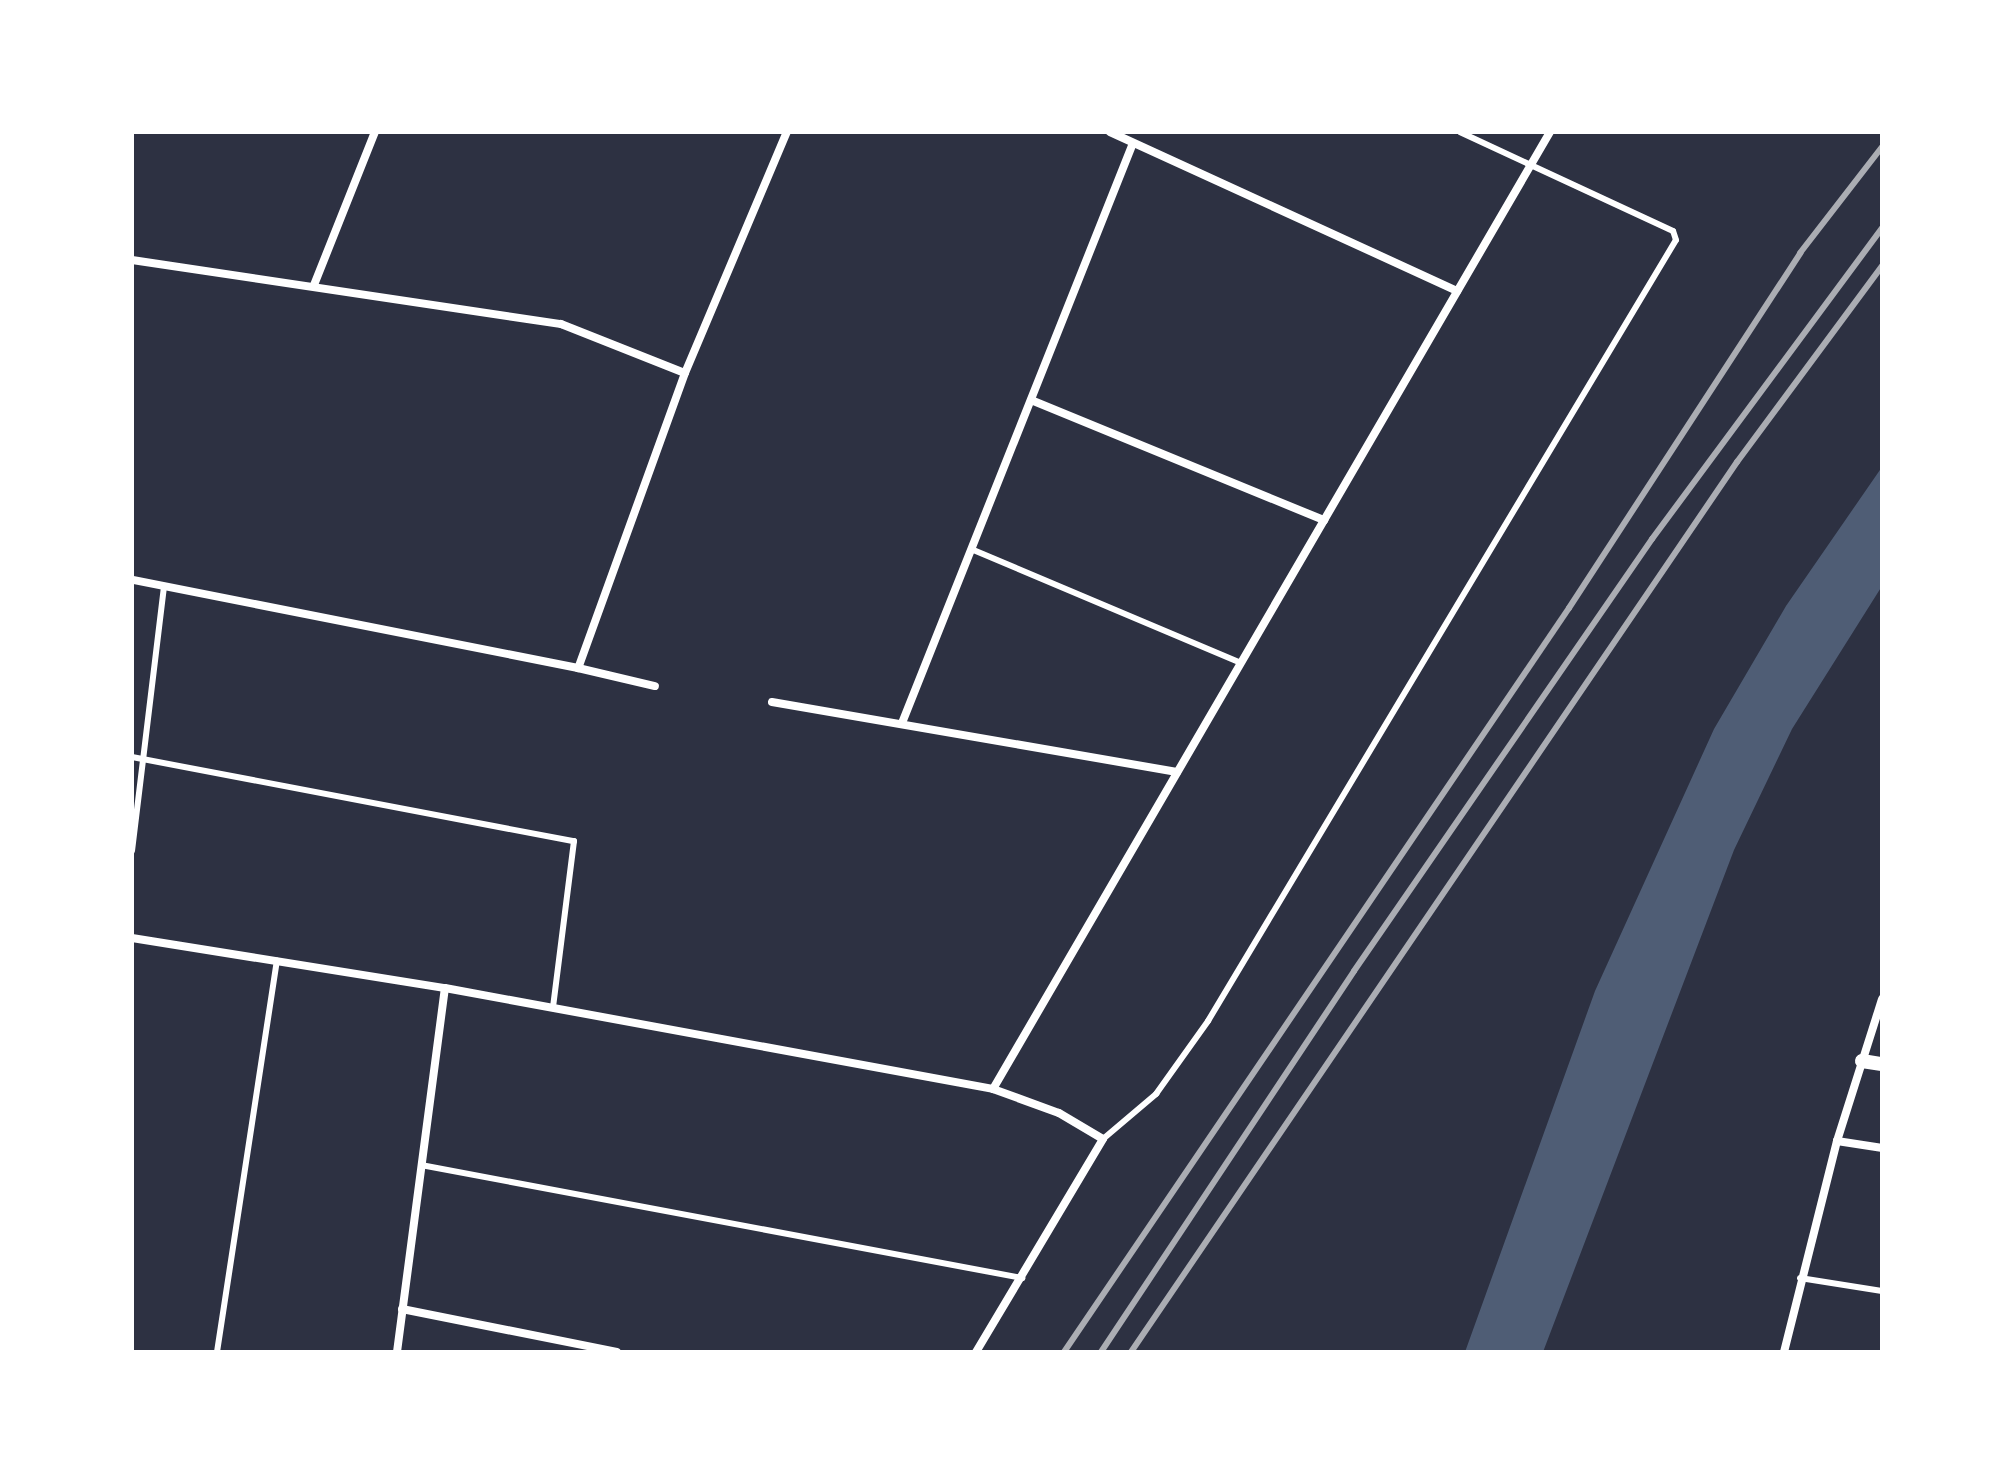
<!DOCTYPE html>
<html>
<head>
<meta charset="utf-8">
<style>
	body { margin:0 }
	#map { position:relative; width:2014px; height:1484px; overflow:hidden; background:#2d3142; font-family:"Varela Round",sans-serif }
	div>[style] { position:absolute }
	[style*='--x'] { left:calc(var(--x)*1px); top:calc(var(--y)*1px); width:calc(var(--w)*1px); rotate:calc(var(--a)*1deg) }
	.water>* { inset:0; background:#4f5d75 }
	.service>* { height:6px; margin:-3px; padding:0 3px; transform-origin:3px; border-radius:3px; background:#fff }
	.minor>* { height:8px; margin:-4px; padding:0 4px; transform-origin:4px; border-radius:4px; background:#fff }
	.tertiary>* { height:14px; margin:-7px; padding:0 7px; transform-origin:7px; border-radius:7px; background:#fff }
	.rail>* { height:6px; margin:-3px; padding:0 3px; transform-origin:3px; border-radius:3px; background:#abadb3 }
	span { translate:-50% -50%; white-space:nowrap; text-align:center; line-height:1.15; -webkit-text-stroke:8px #fff; paint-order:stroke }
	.frame { position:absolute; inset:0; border:134px solid #fff; pointer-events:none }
</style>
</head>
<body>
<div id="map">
	<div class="water">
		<i style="clip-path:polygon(1882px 467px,1882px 586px,1792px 729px,1734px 850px,1543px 1352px,1465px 1352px,1595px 991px,1714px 729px,1786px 606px)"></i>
	</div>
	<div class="service">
		<i style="--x:971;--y:549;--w:290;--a:22.9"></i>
		<i style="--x:132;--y:757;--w:450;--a:10.8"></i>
		<i style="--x:574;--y:841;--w:168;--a:97.2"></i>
		<i style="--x:132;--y:851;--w:267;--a:-83.1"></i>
		<i style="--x:1103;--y:1139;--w:70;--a:-40.3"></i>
		<i style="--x:1156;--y:1094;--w:90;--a:-54.5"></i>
		<i style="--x:1208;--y:1021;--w:910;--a:-59.07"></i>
		<i style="--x:1676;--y:240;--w:9;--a:-108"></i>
		<i style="--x:1673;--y:231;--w:235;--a:-155.1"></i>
		<i style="--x:421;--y:1165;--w:612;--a:10.65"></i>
		<i style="--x:1800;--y:1278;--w:83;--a:9"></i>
		<i style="--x:217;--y:1352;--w:396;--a:-81.3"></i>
	</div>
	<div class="minor">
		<i style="--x:1110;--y:132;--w:382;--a:24.6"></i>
		<i style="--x:132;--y:260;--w:434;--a:8.5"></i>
		<i style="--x:561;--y:324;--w:133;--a:21.6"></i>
		<i style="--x:685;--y:373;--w:314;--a:109.9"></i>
		<i style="--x:578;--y:668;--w:455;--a:-168.8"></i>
		<i style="--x:314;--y:285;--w:165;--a:-68.3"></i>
		<i style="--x:685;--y:373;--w:262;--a:-67.1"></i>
		<i style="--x:1031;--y:400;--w:317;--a:22.3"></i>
		<i style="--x:578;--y:668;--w:79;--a:13.2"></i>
		<i style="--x:772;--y:702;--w:411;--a:9.8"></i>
		<i style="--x:902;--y:723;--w:624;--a:-68.28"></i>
		<i style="--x:132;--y:938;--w:317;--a:9.1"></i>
		<i style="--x:445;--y:988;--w:557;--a:10.44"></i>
		<i style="--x:993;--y:1089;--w:70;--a:20"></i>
		<i style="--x:1059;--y:1113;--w:51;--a:30.6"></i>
		<i style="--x:1103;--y:1139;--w:248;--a:120.8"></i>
		<i style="--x:993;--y:1089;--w:1107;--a:-59.8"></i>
		<i style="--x:1837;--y:1141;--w:46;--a:8.8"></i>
		<i style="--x:402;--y:1309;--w:219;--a:11.3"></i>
		<i style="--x:397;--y:1352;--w:367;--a:-82.5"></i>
		<i style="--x:1784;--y:1352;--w:218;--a:-75.9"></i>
		<i style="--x:1837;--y:1141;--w:149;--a:-72.4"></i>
	</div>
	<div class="tertiary">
		<i style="--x:1862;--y:1061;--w:20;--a:9"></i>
	</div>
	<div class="rail">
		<i style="--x:1064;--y:1352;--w:899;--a:-55.83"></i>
		<i style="--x:1569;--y:608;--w:424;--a:-56.9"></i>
		<i style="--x:1800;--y:253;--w:134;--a:-52.3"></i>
		<i style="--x:1101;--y:1352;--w:457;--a:-56.4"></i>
		<i style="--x:1354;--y:971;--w:525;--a:-55.4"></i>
		<i style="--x:1652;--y:539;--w:387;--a:-53.5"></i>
		<i style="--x:1131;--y:1352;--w:1077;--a:-55.75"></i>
		<i style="--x:1737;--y:462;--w:244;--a:-53.5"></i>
	</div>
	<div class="frame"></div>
</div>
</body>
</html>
